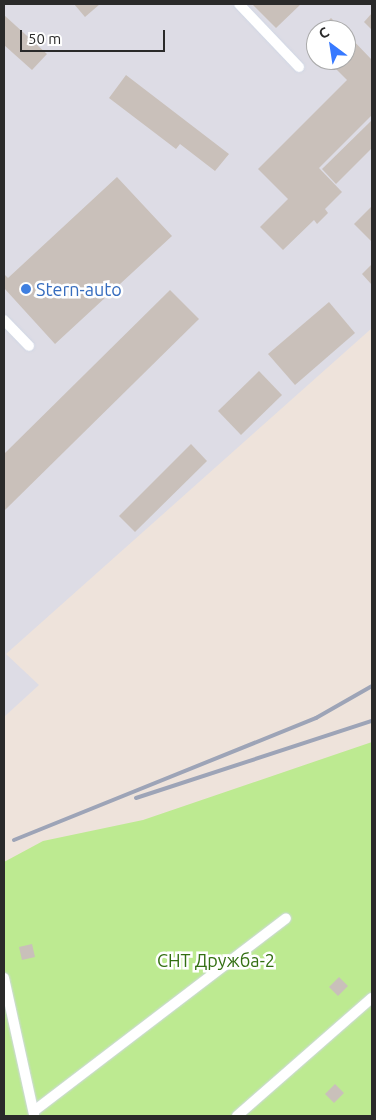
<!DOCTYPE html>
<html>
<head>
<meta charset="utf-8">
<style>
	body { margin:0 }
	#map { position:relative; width:376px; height:1120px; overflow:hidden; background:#eee3db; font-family:Ubuntu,sans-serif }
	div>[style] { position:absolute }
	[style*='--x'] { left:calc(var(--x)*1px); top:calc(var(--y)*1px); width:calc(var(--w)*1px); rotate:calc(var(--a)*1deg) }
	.industrial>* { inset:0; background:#dddce5 }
	.green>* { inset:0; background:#bdea91 }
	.building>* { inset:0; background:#c9c0ba }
	.roads { filter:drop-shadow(0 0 1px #d0d7e5) drop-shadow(0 0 1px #d0d7e5) }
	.service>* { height:10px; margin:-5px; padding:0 5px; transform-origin:5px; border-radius:5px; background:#fff }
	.rail>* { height:4px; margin:-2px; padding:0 2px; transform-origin:2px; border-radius:2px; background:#9da4b7 }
	.dots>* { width:14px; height:14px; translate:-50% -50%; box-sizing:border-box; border:2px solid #fff; border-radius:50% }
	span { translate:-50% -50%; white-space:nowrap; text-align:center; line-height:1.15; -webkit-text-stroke:5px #fff; paint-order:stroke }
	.shop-label { font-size:18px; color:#366cbe }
	.left { translate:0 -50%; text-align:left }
	.park-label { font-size:18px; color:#336f12 }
	.frame { position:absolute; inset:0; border:5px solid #2a2a2a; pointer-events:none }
	.north { position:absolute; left:306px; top:20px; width:50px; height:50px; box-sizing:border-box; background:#fff; border:1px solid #aaa; border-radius:50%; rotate:329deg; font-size:14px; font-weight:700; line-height:20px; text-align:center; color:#2a2a2a }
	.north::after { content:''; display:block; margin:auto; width:18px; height:22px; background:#3779ff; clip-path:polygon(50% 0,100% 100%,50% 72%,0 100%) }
	.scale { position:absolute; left:20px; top:30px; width:145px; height:22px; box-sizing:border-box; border:2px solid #2a2a2a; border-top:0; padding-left:6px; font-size:15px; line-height:18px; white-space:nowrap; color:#2a2a2a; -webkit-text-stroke:4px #fff; paint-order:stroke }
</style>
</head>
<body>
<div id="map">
	<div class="industrial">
		<i style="clip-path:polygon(evenodd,4px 4px,372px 4px,372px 328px,6px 654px,39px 685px,4px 717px,4px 4px,316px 30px,346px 30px,346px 60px,316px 60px,316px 30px)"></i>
	</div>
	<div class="green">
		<i style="clip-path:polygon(372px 742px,372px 1116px,4px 1116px,4px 862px,43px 841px,143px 820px)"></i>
	</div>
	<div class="building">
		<i style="clip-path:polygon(74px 4px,100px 4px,85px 17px)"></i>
		<i style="clip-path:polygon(252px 4px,301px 4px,276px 28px)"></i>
		<i style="clip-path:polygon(372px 13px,372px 30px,364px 22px)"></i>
		<i style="clip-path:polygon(4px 15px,47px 54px,32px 70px,4px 45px)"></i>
		<i style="clip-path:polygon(331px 18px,343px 30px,319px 30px)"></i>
		<i style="clip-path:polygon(316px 33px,316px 48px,308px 41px)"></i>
		<i style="clip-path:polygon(346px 33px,372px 60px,372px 115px,319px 168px,342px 192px,325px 209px,328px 213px,317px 224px,314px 220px,283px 250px,260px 227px,288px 199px,258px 169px,347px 80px,327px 60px,346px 60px)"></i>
		<i style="clip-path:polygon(126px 75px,229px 154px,215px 171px,180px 144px,176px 149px,109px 98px)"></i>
		<i style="clip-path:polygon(372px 120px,372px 148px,336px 184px,322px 169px)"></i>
		<i style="clip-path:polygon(117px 177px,172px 236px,55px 344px,4px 288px,4px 274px,8px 278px)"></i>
		<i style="clip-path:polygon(372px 206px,372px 242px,354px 224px)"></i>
		<i style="clip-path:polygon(372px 264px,372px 285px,362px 274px)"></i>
		<i style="clip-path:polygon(170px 290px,199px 319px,5px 510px,4px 454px)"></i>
		<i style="clip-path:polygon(329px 302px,355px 333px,295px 385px,268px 354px)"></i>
		<i style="clip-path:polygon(259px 371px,282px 395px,241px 435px,218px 411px)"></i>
		<i style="clip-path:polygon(191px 444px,207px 461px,135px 532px,119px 516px)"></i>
		<i style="clip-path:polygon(32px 944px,35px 957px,22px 960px,19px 947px)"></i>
		<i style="clip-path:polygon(339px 977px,348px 986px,338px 996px,329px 987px)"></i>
		<i style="clip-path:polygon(335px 1084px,344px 1093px,334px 1103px,325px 1094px)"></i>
	</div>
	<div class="roads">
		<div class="service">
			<i style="--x:239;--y:4;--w:87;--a:46.4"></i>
			<i style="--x:4;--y:320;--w:36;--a:46"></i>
			<i style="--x:4;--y:978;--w:140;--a:77.6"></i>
			<i style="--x:34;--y:1111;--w:317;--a:-37.4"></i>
			<i style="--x:237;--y:1116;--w:179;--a:-41.2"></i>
		</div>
	</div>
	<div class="rail">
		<i style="--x:136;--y:798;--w:248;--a:-18.1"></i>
		<i style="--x:14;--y:840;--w:326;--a:-22"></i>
		<i style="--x:316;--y:718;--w:64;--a:-29.7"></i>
	</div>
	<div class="dots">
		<i style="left:26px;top:289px;background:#3f7fe0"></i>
	</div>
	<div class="shop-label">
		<span class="left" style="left:36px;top:289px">Stern-auto</span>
	</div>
	<div class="park-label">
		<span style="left:216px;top:960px">СНТ Дружба-2</span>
	</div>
	<div class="frame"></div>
	<div class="north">С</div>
	<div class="scale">50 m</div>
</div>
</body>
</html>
